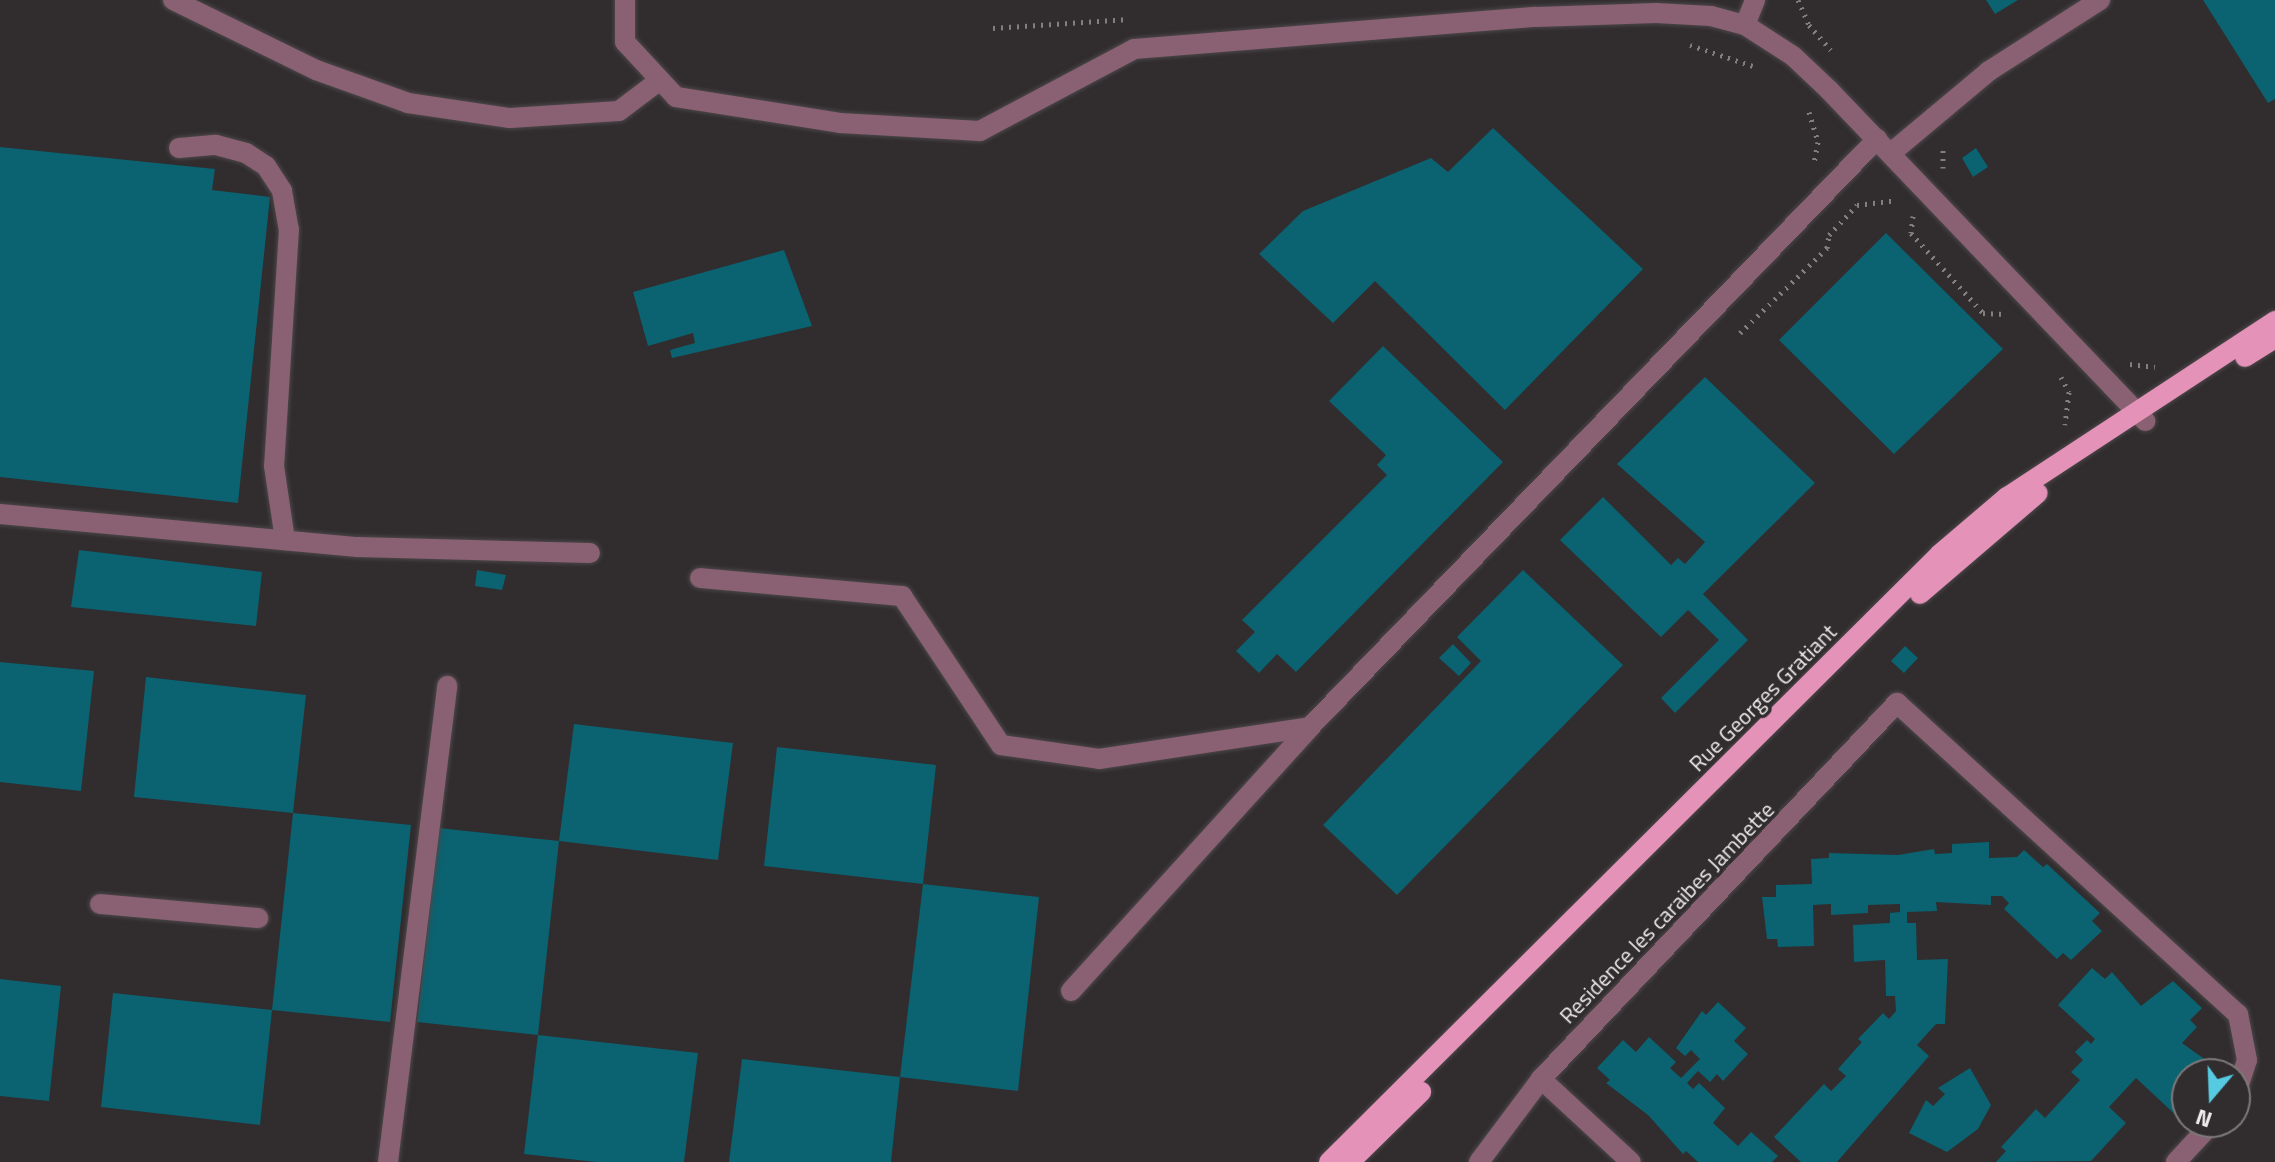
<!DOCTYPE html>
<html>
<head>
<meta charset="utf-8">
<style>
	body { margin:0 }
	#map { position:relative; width:2275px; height:1162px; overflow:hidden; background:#312c2e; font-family:"Titillium Web",sans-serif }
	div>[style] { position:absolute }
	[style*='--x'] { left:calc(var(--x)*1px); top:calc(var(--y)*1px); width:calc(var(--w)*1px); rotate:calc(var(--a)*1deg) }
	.building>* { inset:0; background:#0b6270 }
	.path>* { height:5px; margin-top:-2.5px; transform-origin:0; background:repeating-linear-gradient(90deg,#837f80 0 2px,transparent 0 8px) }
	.roads { filter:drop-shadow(0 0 2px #4c4749) drop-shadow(0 0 2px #4c4749) }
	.minor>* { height:20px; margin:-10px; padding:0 10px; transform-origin:10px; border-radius:10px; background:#896173 }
	.major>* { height:20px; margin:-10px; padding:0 10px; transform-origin:10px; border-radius:10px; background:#e492b8 }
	span { translate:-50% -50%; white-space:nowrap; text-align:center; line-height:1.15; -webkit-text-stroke:7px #312c2e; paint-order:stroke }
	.street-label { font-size:22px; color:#efeced }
	.north { position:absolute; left:2171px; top:1058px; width:80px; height:80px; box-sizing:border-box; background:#312c2e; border:2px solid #7d797a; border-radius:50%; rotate:199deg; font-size:22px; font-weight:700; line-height:32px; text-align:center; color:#efeced }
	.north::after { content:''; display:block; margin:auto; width:28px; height:36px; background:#55cae0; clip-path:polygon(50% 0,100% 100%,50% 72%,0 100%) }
</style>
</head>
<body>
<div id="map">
	<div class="building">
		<i style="clip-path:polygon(1986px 0,2018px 0,1995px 14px)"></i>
		<i style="clip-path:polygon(2203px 0,2275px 0,2275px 99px,2268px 103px)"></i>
		<i style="clip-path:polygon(1493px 128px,1643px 269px,1505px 410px,1375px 281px,1333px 323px,1259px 254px,1303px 211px,1431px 158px,1448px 172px)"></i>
		<i style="clip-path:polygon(0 147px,215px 169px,212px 190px,270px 197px,238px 503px,0 477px)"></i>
		<i style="clip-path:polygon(1976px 148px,1988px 167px,1973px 177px,1962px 158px)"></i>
		<i style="clip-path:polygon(1886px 233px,2003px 349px,1894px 454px,1779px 340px)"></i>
		<i style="clip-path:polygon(784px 250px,812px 326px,672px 358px,670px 350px,695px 343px,693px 333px,648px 346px,633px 292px)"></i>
		<i style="clip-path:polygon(1383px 346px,1503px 462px,1296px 672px,1277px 654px,1259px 673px,1236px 651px,1255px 632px,1242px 620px,1387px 475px,1377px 465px,1386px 455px,1329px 401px)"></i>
		<i style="clip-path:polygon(1705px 377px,1815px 483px,1703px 594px,1748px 640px,1675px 713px,1661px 698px,1719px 640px,1688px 610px,1661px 637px,1560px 540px,1603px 497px,1671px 565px,1678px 558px,1685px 564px,1705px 542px,1617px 464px)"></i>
		<i style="clip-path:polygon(79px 550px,262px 572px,256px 626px,71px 607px)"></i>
		<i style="clip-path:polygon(477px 570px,506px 575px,502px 590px,475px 586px)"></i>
		<i style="clip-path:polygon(1523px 570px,1623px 665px,1397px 895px,1323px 825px,1481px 661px,1457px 637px)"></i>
		<i style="clip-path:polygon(1453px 644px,1471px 663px,1459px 676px,1439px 658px)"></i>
		<i style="clip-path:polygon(1905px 646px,1918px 658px,1904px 673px,1891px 661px)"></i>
		<i style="clip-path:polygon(0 662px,94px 671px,81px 791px,0 782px)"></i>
		<i style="clip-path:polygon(146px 677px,306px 695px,293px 813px,134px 797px)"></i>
		<i style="clip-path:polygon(574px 724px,733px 743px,718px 860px,559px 841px)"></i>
		<i style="clip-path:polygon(777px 747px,936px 765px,923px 884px,764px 866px)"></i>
		<i style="clip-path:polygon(293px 813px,411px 825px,390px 1022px,272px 1010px)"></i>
		<i style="clip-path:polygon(439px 828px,559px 841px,538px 1035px,417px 1022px)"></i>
		<i style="clip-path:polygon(1989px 842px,1989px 858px,2017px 857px,2024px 850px,2043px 867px,2047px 864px,2100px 913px,2092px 921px,2102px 931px,2071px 960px,2063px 953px,2057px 959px,2004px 909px,2009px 903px,2002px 896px,1991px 896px,1991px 905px,1936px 902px,1937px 911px,1907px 912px,1907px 923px,1916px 923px,1917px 960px,1948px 959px,1945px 1024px,1936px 1024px,1917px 1045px,1929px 1056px,1837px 1162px,1801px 1162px,1774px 1137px,1824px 1084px,1831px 1091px,1846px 1076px,1838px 1069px,1862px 1042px,1858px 1039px,1883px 1013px,1889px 1019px,1896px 1011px,1895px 996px,1886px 996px,1885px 960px,1854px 962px,1853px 925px,1890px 923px,1890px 913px,1900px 912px,1900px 904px,1868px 905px,1868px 913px,1831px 915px,1831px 904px,1813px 905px,1814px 946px,1778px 947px,1777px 939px,1767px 939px,1762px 897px,1776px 897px,1776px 885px,1812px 884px,1811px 859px,1829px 858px,1829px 853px,1898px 855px,1934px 849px,1935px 854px,1952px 853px,1952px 844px)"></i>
		<i style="clip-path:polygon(923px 884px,1039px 897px,1018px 1091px,900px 1077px)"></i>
		<i style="clip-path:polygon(2092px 968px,2105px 979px,2112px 972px,2141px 1006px,2173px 981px,2202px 1008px,2190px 1020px,2197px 1027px,2182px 1043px,2210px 1063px,2203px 1070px,2207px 1074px,2187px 1074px,2187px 1113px,2181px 1120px,2136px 1078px,2109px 1107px,2126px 1123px,2091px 1161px,1996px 1162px,2006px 1151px,2001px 1147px,2036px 1109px,2045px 1118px,2080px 1080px,2071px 1072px,2083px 1060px,2075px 1052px,2087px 1040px,2091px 1044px,2095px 1039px,2058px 1005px)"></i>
		<i style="clip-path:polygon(0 979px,61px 986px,49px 1101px,0 1096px)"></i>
		<i style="clip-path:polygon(113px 993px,272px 1010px,260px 1125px,101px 1107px)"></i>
		<i style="clip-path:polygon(1718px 1002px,1746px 1028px,1734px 1041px,1748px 1054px,1723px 1081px,1717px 1074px,1710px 1082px,1698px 1071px,1687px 1083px,1693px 1089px,1699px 1083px,1725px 1108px,1713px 1123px,1738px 1146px,1751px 1132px,1778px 1156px,1772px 1162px,1698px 1162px,1686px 1151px,1683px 1154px,1648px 1115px,1606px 1083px,1610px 1080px,1597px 1068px,1623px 1040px,1636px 1052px,1649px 1037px,1676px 1062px,1670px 1068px,1681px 1078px,1700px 1059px,1691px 1050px,1685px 1056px,1676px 1048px,1702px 1011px,1706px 1015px)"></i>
		<i style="clip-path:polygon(538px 1035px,698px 1053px,684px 1162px,596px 1162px,524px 1154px)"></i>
		<i style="clip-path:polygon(742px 1059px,900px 1077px,891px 1162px,729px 1162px)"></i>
		<i style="clip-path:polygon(1970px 1068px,1991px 1105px,1978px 1129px,1947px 1152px,1909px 1133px,1926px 1100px,1933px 1106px,1945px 1094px,1938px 1088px)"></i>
	</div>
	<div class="path">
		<i style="--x:1798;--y:0;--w:27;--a:66"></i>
		<i style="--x:1809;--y:25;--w:33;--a:49"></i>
		<i style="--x:993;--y:28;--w:136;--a:-3.8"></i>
		<i style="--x:1690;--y:45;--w:66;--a:18.4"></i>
		<i style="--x:1809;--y:112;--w:31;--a:73"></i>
		<i style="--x:1818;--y:142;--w:21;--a:101"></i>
		<i style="--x:1943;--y:168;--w:21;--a:-90"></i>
		<i style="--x:1913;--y:216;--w:17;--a:97"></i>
		<i style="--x:1911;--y:233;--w:108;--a:48"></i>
		<i style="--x:1983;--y:313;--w:21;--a:3"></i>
		<i style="--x:1740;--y:333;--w:122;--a:-44.3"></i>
		<i style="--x:1827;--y:248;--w:13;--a:-81"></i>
		<i style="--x:1829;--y:235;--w:41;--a:-47"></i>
		<i style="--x:1857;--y:205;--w:39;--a:-7"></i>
		<i style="--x:2130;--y:364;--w:25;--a:7"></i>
		<i style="--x:2061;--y:377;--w:17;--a:62"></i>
		<i style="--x:2069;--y:392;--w:33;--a:97"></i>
	</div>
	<div class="roads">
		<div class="minor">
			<i style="--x:173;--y:0;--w:159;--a:26.1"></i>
			<i style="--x:316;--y:70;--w:98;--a:19.7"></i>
			<i style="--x:408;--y:103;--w:103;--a:8.4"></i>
			<i style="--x:510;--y:118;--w:109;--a:-3.7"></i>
			<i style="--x:619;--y:111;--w:51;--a:-37.1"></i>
			<i style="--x:625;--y:0;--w:42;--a:90"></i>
			<i style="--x:625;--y:42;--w:75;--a:47.2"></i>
			<i style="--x:676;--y:97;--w:166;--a:9"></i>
			<i style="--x:840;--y:123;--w:140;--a:3.3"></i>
			<i style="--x:980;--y:131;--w:174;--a:-28"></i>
			<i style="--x:1134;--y:49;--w:403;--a:-4.6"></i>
			<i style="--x:1536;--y:17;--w:120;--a:-1.9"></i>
			<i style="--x:1656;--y:13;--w:55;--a:3.1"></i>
			<i style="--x:1711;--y:16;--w:35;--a:15"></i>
			<i style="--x:1745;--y:25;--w:57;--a:32.9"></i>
			<i style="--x:1793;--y:56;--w:50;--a:43.4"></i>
			<i style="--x:1829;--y:90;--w:458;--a:46.3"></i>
			<i style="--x:1745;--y:25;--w:27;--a:-68"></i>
			<i style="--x:179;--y:148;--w:37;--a:-5"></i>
			<i style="--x:216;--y:145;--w:31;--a:15"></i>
			<i style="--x:246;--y:153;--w:24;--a:33"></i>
			<i style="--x:266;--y:166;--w:30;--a:57"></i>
			<i style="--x:282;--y:191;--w:39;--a:80"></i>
			<i style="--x:289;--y:229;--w:237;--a:93.6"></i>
			<i style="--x:274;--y:466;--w:75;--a:81.5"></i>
			<i style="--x:1891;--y:153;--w:128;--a:-39.9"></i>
			<i style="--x:1989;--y:71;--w:132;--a:-32.6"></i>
			<i style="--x:0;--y:514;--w:359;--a:5.3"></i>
			<i style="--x:357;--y:547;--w:233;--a:1.5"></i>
			<i style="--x:700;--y:578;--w:203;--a:5.1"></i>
			<i style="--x:902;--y:596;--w:179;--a:56.4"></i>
			<i style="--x:1001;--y:745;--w:99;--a:8.1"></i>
			<i style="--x:1099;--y:759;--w:213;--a:-8.6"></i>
			<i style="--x:100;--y:904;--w:159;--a:5.1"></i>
			<i style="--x:1071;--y:991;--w:356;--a:-47.8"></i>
			<i style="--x:1310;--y:727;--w:817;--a:-46.04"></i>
			<i style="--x:1541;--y:1079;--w:122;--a:42.7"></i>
			<i style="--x:388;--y:1162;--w:480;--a:-82.9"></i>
			<i style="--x:1479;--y:1162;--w:104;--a:-53.2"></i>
			<i style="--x:1541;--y:1079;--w:518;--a:-46.57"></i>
			<i style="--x:1897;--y:703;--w:462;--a:42.4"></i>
			<i style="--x:2238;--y:1014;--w:47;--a:78.9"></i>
			<i style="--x:2247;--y:1060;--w:40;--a:108"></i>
			<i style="--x:2176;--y:1162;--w:54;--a:-47.2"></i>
		</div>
		<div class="major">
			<i style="--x:2245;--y:357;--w:36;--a:-32"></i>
			<i style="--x:1920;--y:594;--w:155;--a:-40.6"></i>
			<i style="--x:1329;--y:1162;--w:862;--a:-44.86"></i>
			<i style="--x:1940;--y:554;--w:88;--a:-40.4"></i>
			<i style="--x:2007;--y:497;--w:321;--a:-33.3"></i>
			<i style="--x:1350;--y:1162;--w:100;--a:-44.6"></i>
		</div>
	</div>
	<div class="street-label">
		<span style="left:1763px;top:698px;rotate:-45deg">Rue Georges Gratiant</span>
		<span style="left:1667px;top:913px;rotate:-46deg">Residence les caraibes Jambette</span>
	</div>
	<div class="north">N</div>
</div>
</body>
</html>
